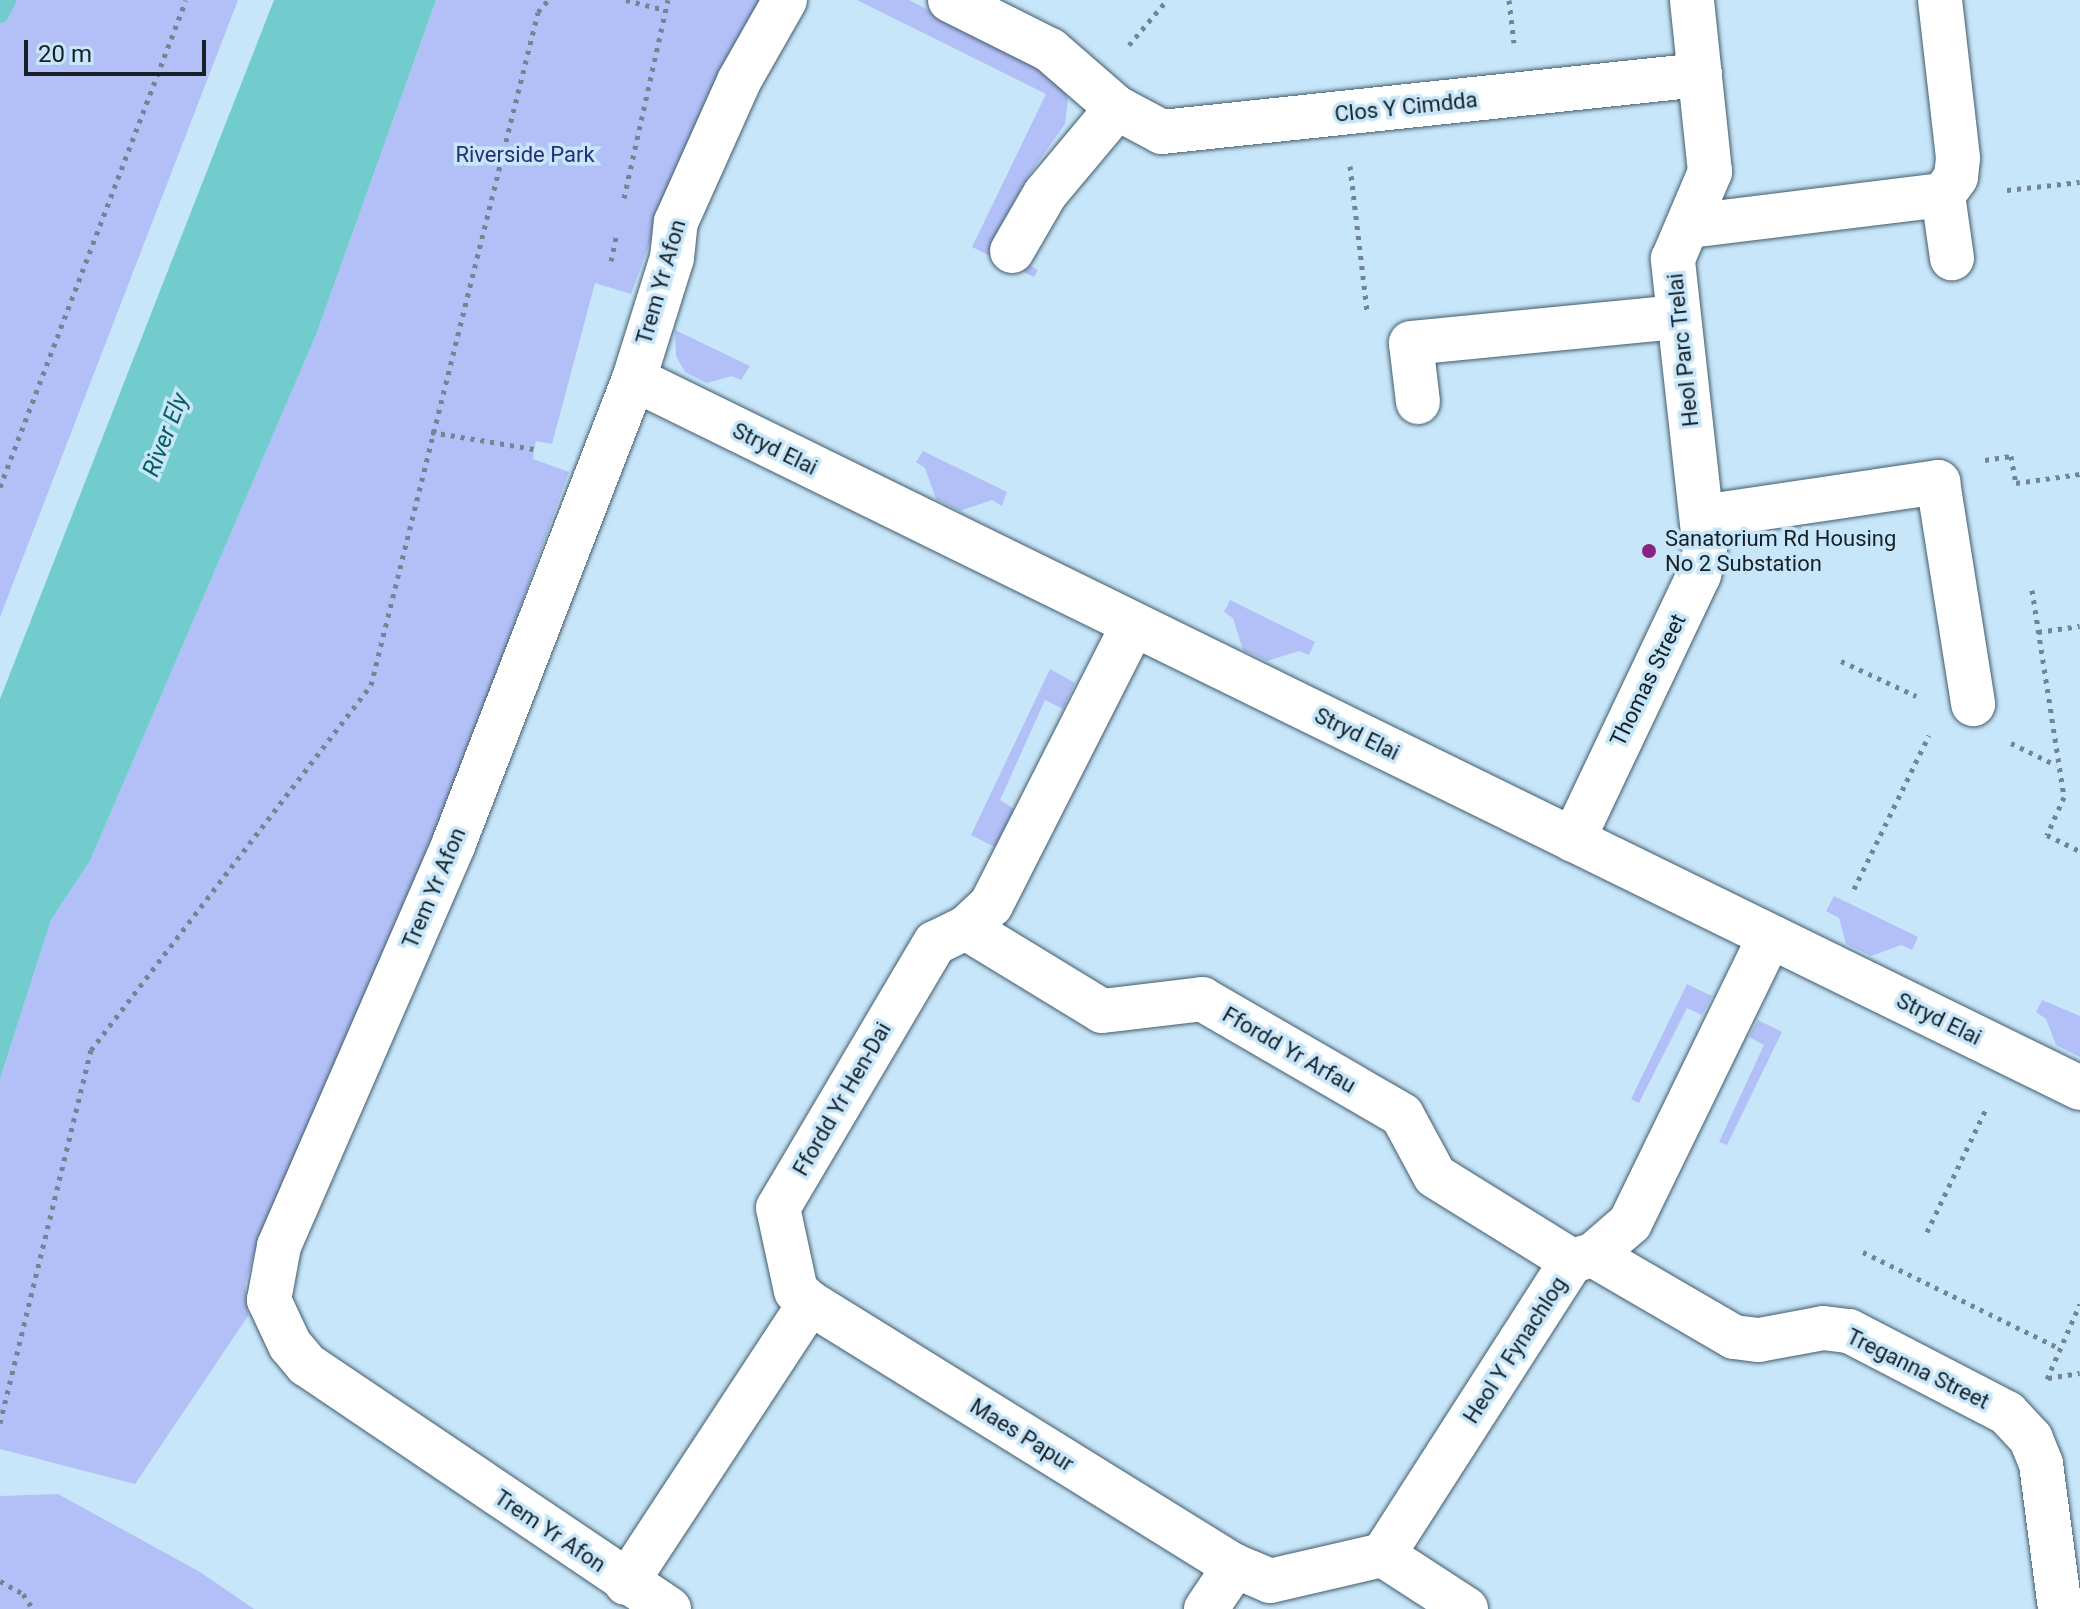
<!DOCTYPE html>
<html>
<head>
<meta charset="utf-8">
<style>
	body { margin:0 }
	#map { position:relative; width:2080px; height:1609px; overflow:hidden; background:#c8e6f9; font-family:Roboto,sans-serif }
	div>[style] { position:absolute }
	[style*='--x'] { left:calc(var(--x)*1px); top:calc(var(--y)*1px); width:calc(var(--w)*1px); rotate:calc(var(--a)*1deg) }
	.green>* { inset:0; background:#b2c0f7 }
	.water>* { inset:0; background:#72ccce }
	.stream>* { height:18px; margin:-9px; padding:0 9px; transform-origin:9px; border-radius:9px; background:#72ccce }
	.path>* { height:5px; margin-top:-2.5px; transform-origin:0; background:repeating-linear-gradient(90deg,#718593 0 4px,transparent 0 10px) }
	.roads { filter:drop-shadow(0 0 2px #425c6d) drop-shadow(0 0 2px #425c6d) }
	.minor>* { height:44px; margin:-22px; padding:0 22px; transform-origin:22px; border-radius:22px; background:#fff }
	.dots>* { width:22px; height:22px; translate:-50% -50%; box-sizing:border-box; border:4px solid #c8e6f9; border-radius:50% }
	span { translate:-50% -50%; white-space:nowrap; text-align:center; line-height:1.15; -webkit-text-stroke:7px #c8e6f9; paint-order:stroke }
	.street-label { font-size:22px; color:#152027 }
	.park-label { font-size:22px; color:#282f74 }
	.poi-label { font-size:22px; color:#152027 }
	.left { translate:0 -50%; text-align:left }
	.water-label { font-size:24px; color:#0a5b5d; font-style:italic }
	.scale { position:absolute; left:24px; top:40px; width:182px; height:36px; box-sizing:border-box; border:4px solid #152027; border-top:0; padding-left:10px; font-size:24px; line-height:28px; white-space:nowrap; color:#152027; -webkit-text-stroke:6px #c8e6f9; paint-order:stroke }
</style>
</head>
<body>
<div id="map">
	<div class="green">
		<i style="clip-path:polygon(0 0,238px 0,0 617px)"></i>
		<i style="clip-path:polygon(436px 0,763px 0,675px 175px,631px 294px,595px 283px,552px 444px,536px 441px,534px 449px,533px 459px,569px 472px,433px 848px,253px 1257px,245px 1285px,248px 1316px,135px 1484px,0 1449px,0 1079px,51px 920px,90px 861px,316px 335px)"></i>
		<i style="clip-path:polygon(857px 0,909px 0,1059px 78px,1068px 99px,1065px 124px,1027px 178px,991px 243px,1038px 270px,1034px 277px,972px 247px,1046px 94px)"></i>
		<i style="clip-path:polygon(675px 330px,750px 366px,741px 380px,732px 376px,707px 383px,685px 372px,676px 356px)"></i>
		<i style="clip-path:polygon(923px 451px,1007px 492px,1002px 506px,992px 500px,960px 511px,936px 499px,925px 468px,916px 462px)"></i>
		<i style="clip-path:polygon(1230px 600px,1315px 642px,1309px 655px,1299px 651px,1267px 661px,1243px 650px,1233px 618px,1224px 612px)"></i>
		<i style="clip-path:polygon(1050px 669px,1075px 683px,1063px 709px,1045px 700px,1000px 800px,1014px 809px,995px 847px,971px 835px)"></i>
		<i style="clip-path:polygon(1834px 896px,1918px 937px,1912px 950px,1901px 945px,1871px 956px,1846px 944px,1839px 918px,1826px 911px)"></i>
		<i style="clip-path:polygon(1687px 984px,1712px 996px,1702px 1015px,1687px 1008px,1639px 1103px,1631px 1099px)"></i>
		<i style="clip-path:polygon(2042px 1000px,2080px 1016px,2080px 1057px,2056px 1045px,2046px 1019px,2036px 1012px)"></i>
		<i style="clip-path:polygon(1758px 1020px,1782px 1032px,1727px 1145px,1719px 1142px,1764px 1045px,1749px 1037px)"></i>
		<i style="clip-path:polygon(58px 1494px,200px 1572px,254px 1609px,0 1609px,0 1496px)"></i>
	</div>
	<div class="water">
		<i style="clip-path:polygon(274px 0,436px 0,316px 335px,90px 861px,51px 920px,0 1079px,0 699px)"></i>
	</div>
	<div class="stream">
		<i style="--x:0;--y:14;--w:16;--a:-63"></i>
	</div>
	<div class="path">
		<i style="--x:626;--y:0;--w:40;--a:14.4"></i>
		<i style="--x:1509;--y:0;--w:43;--a:83.4"></i>
		<i style="--x:1129;--y:45;--w:59;--a:-49.8"></i>
		<i style="--x:1350;--y:166;--w:146;--a:83.3"></i>
		<i style="--x:2007;--y:190;--w:73;--a:-6.3"></i>
		<i style="--x:624;--y:198;--w:203;--a:-77.5"></i>
		<i style="--x:611;--y:261;--w:30;--a:-78"></i>
		<i style="--x:431;--y:432;--w:104;--a:9.4"></i>
		<i style="--x:1985;--y:460;--w:26;--a:-9"></i>
		<i style="--x:2011;--y:456;--w:27;--a:80"></i>
		<i style="--x:2016;--y:483;--w:65;--a:-8"></i>
		<i style="--x:0;--y:487;--w:521;--a:-69.1"></i>
		<i style="--x:2032;--y:590;--w:209;--a:81.2"></i>
		<i style="--x:2064;--y:797;--w:42;--a:114.1"></i>
		<i style="--x:2047;--y:835;--w:37;--a:26"></i>
		<i style="--x:2038;--y:632;--w:42;--a:-8.1"></i>
		<i style="--x:1841;--y:661;--w:83;--a:25"></i>
		<i style="--x:2011;--y:743;--w:50;--a:26.1"></i>
		<i style="--x:1854;--y:889;--w:171;--a:-64"></i>
		<i style="--x:1927;--y:1232;--w:139;--a:-64.4"></i>
		<i style="--x:1863;--y:1252;--w:218;--a:26.1"></i>
		<i style="--x:2048;--y:1378;--w:32;--a:-9"></i>
		<i style="--x:2047;--y:1379;--w:82;--a:-66.3"></i>
		<i style="--x:0;--y:1423;--w:384;--a:-76.3"></i>
		<i style="--x:91;--y:1050;--w:460;--a:-52.5"></i>
		<i style="--x:371;--y:685;--w:693;--a:-76.06"></i>
		<i style="--x:538;--y:12;--w:16;--a:-50"></i>
		<i style="--x:0;--y:1581;--w:26;--a:29"></i>
		<i style="--x:23;--y:1594;--w:18;--a:56"></i>
	</div>
	<div class="roads">
		<div class="minor">
			<i style="--x:950;--y:0;--w:112;--a:26.6"></i>
			<i style="--x:1050;--y:50;--w:89;--a:40.9"></i>
			<i style="--x:1117;--y:108;--w:51;--a:28.1"></i>
			<i style="--x:1162;--y:132;--w:541;--a:-6.05"></i>
			<i style="--x:1943;--y:195;--w:64;--a:81.9"></i>
			<i style="--x:1690;--y:226;--w:255;--a:-7"></i>
			<i style="--x:1943;--y:195;--w:22;--a:-54"></i>
			<i style="--x:1956;--y:177;--w:19;--a:-84"></i>
			<i style="--x:1958;--y:158;--w:159;--a:-96.5"></i>
			<i style="--x:1012;--y:251;--w:66;--a:-59.9"></i>
			<i style="--x:1045;--y:194;--w:112;--a:-50.1"></i>
			<i style="--x:634;--y:379;--w:1610;--a:26.12"></i>
			<i style="--x:1418;--y:402;--w:59;--a:-96.8"></i>
			<i style="--x:1411;--y:343;--w:267;--a:-5.6"></i>
			<i style="--x:1702;--y:517;--w:239;--a:-8.4"></i>
			<i style="--x:1938;--y:482;--w:225;--a:81"></i>
			<i style="--x:1573;--y:840;--w:293;--a:-64.6"></i>
			<i style="--x:1699;--y:575;--w:25;--a:-76"></i>
			<i style="--x:1705;--y:551;--w:294;--a:-96.3"></i>
			<i style="--x:1673;--y:259;--w:95;--a:-67"></i>
			<i style="--x:1710;--y:172;--w:173;--a:-96"></i>
			<i style="--x:966;--y:928;--w:159;--a:31.4"></i>
			<i style="--x:1102;--y:1011;--w:101;--a:-6.8"></i>
			<i style="--x:1202;--y:999;--w:231;--a:30.1"></i>
			<i style="--x:1402;--y:1115;--w:69;--a:61.6"></i>
			<i style="--x:1435;--y:1176;--w:161;--a:31.8"></i>
			<i style="--x:1593;--y:1255;--w:163;--a:30.2"></i>
			<i style="--x:1734;--y:1337;--w:25;--a:7"></i>
			<i style="--x:1759;--y:1340;--w:65;--a:-10.6"></i>
			<i style="--x:1823;--y:1328;--w:26;--a:7"></i>
			<i style="--x:1849;--y:1331;--w:178;--a:27.4"></i>
			<i style="--x:2007;--y:1413;--w:35;--a:47"></i>
			<i style="--x:2031;--y:1439;--w:27;--a:68"></i>
			<i style="--x:2041;--y:1464;--w:146;--a:82.5"></i>
			<i style="--x:810;--y:1303;--w:500;--a:31.8"></i>
			<i style="--x:1383;--y:1555;--w:99;--a:33"></i>
			<i style="--x:626;--y:1583;--w:335;--a:-56.7"></i>
			<i style="--x:810;--y:1303;--w:18;--a:-139"></i>
			<i style="--x:796;--y:1291;--w:85;--a:-102.2"></i>
			<i style="--x:778;--y:1208;--w:308;--a:-59.4"></i>
			<i style="--x:935;--y:943;--w:34;--a:-26"></i>
			<i style="--x:966;--y:928;--w:34;--a:-43"></i>
			<i style="--x:991;--y:905;--w:314;--a:-63.1"></i>
			<i style="--x:669;--y:1609;--w:437;--a:-146"></i>
			<i style="--x:307;--y:1365;--w:26;--a:-130"></i>
			<i style="--x:290;--y:1345;--w:50;--a:-115"></i>
			<i style="--x:269;--y:1300;--w:55;--a:-79.5"></i>
			<i style="--x:279;--y:1246;--w:439;--a:-66.5"></i>
			<i style="--x:454;--y:843;--w:498;--a:-68.8"></i>
			<i style="--x:634;--y:379;--w:127;--a:-72.6"></i>
			<i style="--x:672;--y:258;--w:36;--a:-84"></i>
			<i style="--x:676;--y:222;--w:154;--a:-65.9"></i>
			<i style="--x:739;--y:81;--w:93;--a:-60.4"></i>
			<i style="--x:1206;--y:1609;--w:52;--a:-56"></i>
			<i style="--x:1235;--y:1566;--w:38;--a:23"></i>
			<i style="--x:1270;--y:1581;--w:116;--a:-13"></i>
			<i style="--x:1383;--y:1555;--w:350;--a:-57.3"></i>
			<i style="--x:1572;--y:1261;--w:22;--a:-16"></i>
			<i style="--x:1593;--y:1255;--w:49;--a:-40.9"></i>
			<i style="--x:1630;--y:1223;--w:319;--a:-64"></i>
		</div>
	</div>
	<div class="dots">
		<i style="left:1649px;top:551px;background:#8c2084"></i>
	</div>
	<div class="street-label">
		<span style="left:1406px;top:107px;rotate:-6deg">Clos Y Cimdda</span>
		<span style="left:661px;top:282px;rotate:-74deg">Trem Yr Afon</span>
		<span style="left:1683px;top:350px;rotate:-96deg">Heol Parc Trelai</span>
		<span style="left:775px;top:449px;rotate:26deg">Stryd Elai</span>
		<span style="left:1648px;top:680px;rotate:-64deg">Thomas Street</span>
		<span style="left:1357px;top:734px;rotate:26deg">Stryd Elai</span>
		<span style="left:434px;top:888px;rotate:-67deg">Trem Yr Afon</span>
		<span style="left:1939px;top:1019px;rotate:26deg">Stryd Elai</span>
		<span style="left:1289px;top:1050px;rotate:30deg">Ffordd Yr Arfau</span>
		<span style="left:842px;top:1099px;rotate:-60deg">Ffordd Yr Hen-Dai</span>
		<span style="left:1515px;top:1350px;rotate:-57deg">Heol Y Fynachlog</span>
		<span style="left:1918px;top:1369px;rotate:26deg">Treganna Street</span>
		<span style="left:1022px;top:1435px;rotate:32deg">Maes Papur</span>
		<span style="left:550px;top:1531px;rotate:34deg">Trem Yr Afon</span>
	</div>
	<div class="park-label">
		<span style="left:525px;top:155px">Riverside Park</span>
	</div>
	<div class="poi-label">
		<span class="left" style="left:1665px;top:551px">Sanatorium Rd Housing<br>No 2 Substation</span>
	</div>
	<div class="water-label">
		<span style="left:166px;top:435px;rotate:-69deg">River Ely</span>
	</div>
	<div class="scale">20 m</div>
</div>
</body>
</html>
